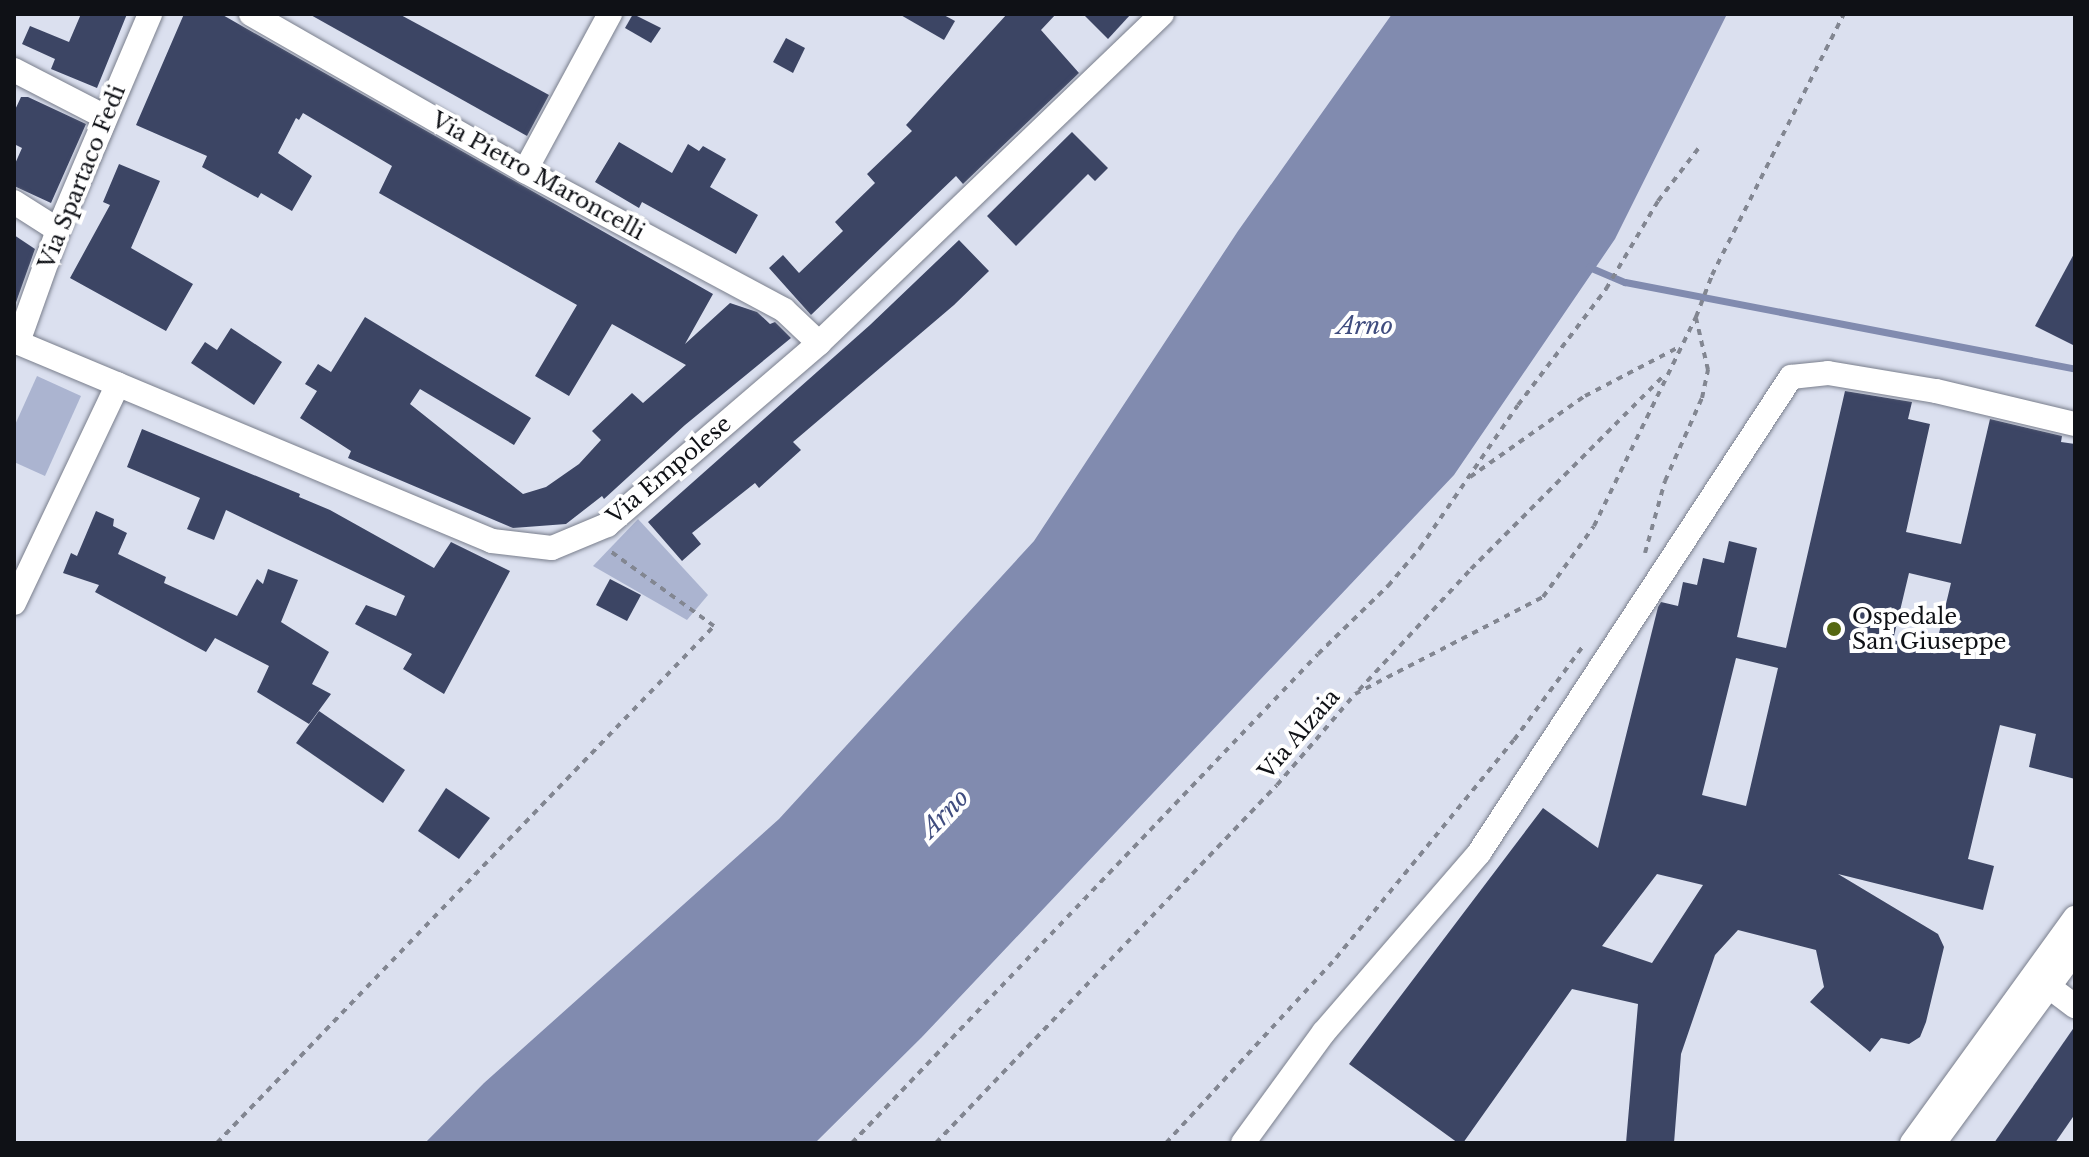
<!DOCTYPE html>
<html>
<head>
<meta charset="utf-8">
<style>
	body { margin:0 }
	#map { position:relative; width:2089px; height:1157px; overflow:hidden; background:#dbe0ef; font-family:"Libre Baskerville",serif }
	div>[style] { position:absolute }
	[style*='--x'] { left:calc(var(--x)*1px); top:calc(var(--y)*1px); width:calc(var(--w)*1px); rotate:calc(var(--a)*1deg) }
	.green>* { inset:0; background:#abb4d0 }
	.water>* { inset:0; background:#818baf }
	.stream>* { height:7px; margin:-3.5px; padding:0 3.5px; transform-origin:3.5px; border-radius:3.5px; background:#818baf }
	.building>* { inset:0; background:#3c4564 }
	.path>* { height:4px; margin-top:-2px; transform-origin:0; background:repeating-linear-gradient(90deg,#828691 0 6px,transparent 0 12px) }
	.roads { filter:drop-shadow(0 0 2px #797e8c) drop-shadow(0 0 2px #797e8c) }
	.minor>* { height:24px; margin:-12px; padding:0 12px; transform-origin:12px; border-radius:12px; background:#fff }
	.dots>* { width:22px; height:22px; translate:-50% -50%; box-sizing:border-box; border:4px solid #fff; border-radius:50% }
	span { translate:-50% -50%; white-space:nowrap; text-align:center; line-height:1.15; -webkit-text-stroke:8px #fff; paint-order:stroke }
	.street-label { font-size:22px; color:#0f1116 }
	.poi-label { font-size:22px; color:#0f1116 }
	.left { translate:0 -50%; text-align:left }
	.water-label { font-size:24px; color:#404d7f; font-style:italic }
	.frame { position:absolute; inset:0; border:16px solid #0f1116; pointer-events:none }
</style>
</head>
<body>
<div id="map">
	<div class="green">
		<i style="clip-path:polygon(37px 376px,81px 396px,45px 476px,14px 462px,14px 427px)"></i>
		<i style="clip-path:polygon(638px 519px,708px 595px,687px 620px,593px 566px)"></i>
	</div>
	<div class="water">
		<i style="clip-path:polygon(1392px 14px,1727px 14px,1615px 239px,1454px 475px,922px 1037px,815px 1143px,425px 1143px,484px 1083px,779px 819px,1034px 541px,1238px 231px)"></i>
	</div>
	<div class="stream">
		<i style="--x:1589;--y:267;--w:39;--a:23"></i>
		<i style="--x:1625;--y:282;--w:458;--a:10.9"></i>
	</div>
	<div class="building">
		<i style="clip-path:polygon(81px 14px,127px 14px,97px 88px,51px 69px,55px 59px,22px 44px,30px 26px,69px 42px)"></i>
		<i style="clip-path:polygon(184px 14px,221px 14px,713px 294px,685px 344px,730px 303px,757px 312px,770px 324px,775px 322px,791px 338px,685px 425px,604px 499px,602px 496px,566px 524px,513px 528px,348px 458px,351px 451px,300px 418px,317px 391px,305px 384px,318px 364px,331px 372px,365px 317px,531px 418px,514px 445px,420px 389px,410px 404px,523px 494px,546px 487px,579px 464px,601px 440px,592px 431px,632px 393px,643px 403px,686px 365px,612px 324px,569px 396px,535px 376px,577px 305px,379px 193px,392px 166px,303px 113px,299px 120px,296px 118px,278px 153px,312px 176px,292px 211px,261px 193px,258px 198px,202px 167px,207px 156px,136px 125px)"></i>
		<i style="clip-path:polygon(309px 14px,399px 14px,549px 95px,527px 136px)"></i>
		<i style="clip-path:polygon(633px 14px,661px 28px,651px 43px,625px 28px)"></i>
		<i style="clip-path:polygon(899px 14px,942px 14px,955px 21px,944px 40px)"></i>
		<i style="clip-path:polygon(1007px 14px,1056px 14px,1041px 30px,1079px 73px,963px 184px,956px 176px,811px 315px,769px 268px,783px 255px,799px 273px,843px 231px,835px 222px,875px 183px,867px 174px,912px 131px,906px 125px)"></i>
		<i style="clip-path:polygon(1083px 14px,1131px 14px,1108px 39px)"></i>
		<i style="clip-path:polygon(786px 38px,805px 48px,793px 73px,773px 62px)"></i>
		<i style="clip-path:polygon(21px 97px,28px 97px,86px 124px,51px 203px,14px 186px,14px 166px,22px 148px,14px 144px,14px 112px)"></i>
		<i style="clip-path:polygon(1072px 132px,1108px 168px,1095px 181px,1088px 174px,1016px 246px,987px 216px)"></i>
		<i style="clip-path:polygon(619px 142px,672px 173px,688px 144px,699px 151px,703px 146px,726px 159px,710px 187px,758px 215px,736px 254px,642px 202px,639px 208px,595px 182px)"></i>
		<i style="clip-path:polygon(119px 164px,160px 181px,131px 248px,193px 284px,166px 331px,70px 278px,110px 205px,103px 202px)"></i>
		<i style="clip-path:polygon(14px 235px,35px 249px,14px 308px)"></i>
		<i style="clip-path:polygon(959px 240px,989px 271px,954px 305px,793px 442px,801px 450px,759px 488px,755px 483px,692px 533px,701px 544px,682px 561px,648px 522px,870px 325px)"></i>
		<i style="clip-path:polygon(2075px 252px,2075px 346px,2035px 326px)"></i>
		<i style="clip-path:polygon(231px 328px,282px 362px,254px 405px,191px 363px,205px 342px,217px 350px)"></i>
		<i style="clip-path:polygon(evenodd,1845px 391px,1912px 402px,1908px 419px,1930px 424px,1906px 532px,1961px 544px,1990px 419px,2062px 436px,2061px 442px,2075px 444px,2075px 779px,2029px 767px,2036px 734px,2000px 725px,1968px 859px,1994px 866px,1983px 910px,1838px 874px,1938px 934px,1944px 947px,1926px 1022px,1920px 1037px,1909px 1044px,1881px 1038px,1870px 1052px,1810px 1002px,1824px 987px,1816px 950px,1738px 930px,1715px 955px,1681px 1054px,1674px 1143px,1626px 1143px,1638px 1004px,1572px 989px,1463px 1143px,1458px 1143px,1349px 1064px,1543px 808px,1598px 848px,1658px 607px,1661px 602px,1678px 606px,1683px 582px,1697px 585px,1703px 558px,1724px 563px,1729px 541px,1757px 548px,1737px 637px,1786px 648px,1845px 391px,1909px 573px,1951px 583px,1935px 650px,1893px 640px,1909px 573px,1845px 391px,1736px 658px,1778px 668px,1746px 806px,1702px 795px,1736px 658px,1845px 391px,1657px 874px,1703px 885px,1652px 963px,1602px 946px,1657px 874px)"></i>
		<i style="clip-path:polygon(142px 429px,300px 494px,299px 497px,330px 510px,434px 568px,451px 542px,510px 571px,444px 694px,403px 669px,412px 654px,355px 624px,366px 605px,396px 616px,405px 596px,226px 510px,214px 540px,187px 529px,200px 498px,127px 467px)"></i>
		<i style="clip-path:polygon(96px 511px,114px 519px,113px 526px,127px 533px,118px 554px,166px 577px,164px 583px,237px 616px,257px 579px,263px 584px,268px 569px,298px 580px,281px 622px,329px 652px,312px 684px,331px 694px,309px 724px,257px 692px,269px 666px,215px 638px,206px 652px,95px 592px,99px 585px,63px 573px,71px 553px,77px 556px)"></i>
		<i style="clip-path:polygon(610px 579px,641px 595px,627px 621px,596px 605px)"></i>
		<i style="clip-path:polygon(319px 711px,405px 770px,383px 803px,296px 743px)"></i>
		<i style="clip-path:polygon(446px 788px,490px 818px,459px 859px,418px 831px)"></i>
		<i style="clip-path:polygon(2075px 1026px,2075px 1114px,2055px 1143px,1994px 1143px)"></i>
	</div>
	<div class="path">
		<i style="--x:1470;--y:477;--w:141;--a:-35.2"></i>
		<i style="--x:1585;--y:396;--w:106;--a:-27.5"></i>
		<i style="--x:1645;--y:553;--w:75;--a:-74.5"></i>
		<i style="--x:1665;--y:481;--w:91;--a:-66"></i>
		<i style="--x:1702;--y:398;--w:29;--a:-78"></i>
		<i style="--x:1708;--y:370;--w:53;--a:-103"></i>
		<i style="--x:1359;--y:690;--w:165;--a:-47.2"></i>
		<i style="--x:1471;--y:569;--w:271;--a:-45.1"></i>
		<i style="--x:217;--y:1143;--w:717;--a:-46.13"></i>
		<i style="--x:714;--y:626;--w:128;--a:-144.2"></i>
		<i style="--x:852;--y:1143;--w:675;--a:-46.38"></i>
		<i style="--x:1318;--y:654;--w:98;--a:-44.2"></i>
		<i style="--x:1388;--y:586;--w:50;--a:-49.9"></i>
		<i style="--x:1420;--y:548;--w:173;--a:-55.6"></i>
		<i style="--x:1518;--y:405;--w:146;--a:-52.8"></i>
		<i style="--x:1606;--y:289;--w:102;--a:-59.4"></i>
		<i style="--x:1658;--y:201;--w:71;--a:-52.5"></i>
		<i style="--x:936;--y:1143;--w:494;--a:-46.4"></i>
		<i style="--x:1277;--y:785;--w:120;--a:-49.4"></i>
		<i style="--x:1355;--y:694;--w:212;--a:-27.3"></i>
		<i style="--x:1543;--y:597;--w:87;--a:-54.3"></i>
		<i style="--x:1594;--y:526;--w:233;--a:-64"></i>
		<i style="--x:1696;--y:317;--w:45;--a:-69.1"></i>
		<i style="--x:1712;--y:275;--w:292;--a:-63.2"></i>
		<i style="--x:1166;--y:1143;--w:251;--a:-47.4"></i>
		<i style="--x:1336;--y:958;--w:281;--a:-50.8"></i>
		<i style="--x:1514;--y:740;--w:117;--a:-53.7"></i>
	</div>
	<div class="roads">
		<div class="minor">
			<i style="--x:251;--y:14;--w:316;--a:29.8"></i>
			<i style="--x:525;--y:171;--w:294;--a:28.2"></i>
			<i style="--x:784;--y:310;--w:48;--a:43.3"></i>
			<i style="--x:14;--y:70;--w:102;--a:27.3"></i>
			<i style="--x:525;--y:171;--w:179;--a:-61.6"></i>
			<i style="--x:14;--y:202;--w:52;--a:32.5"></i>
			<i style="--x:14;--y:341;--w:518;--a:22.7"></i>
			<i style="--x:492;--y:541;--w:60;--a:6.7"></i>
			<i style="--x:552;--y:548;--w:60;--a:-22.7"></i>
			<i style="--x:607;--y:525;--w:279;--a:-40.6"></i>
			<i style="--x:819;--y:343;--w:475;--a:-43.8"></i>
			<i style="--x:18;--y:342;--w:119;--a:-70.3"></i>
			<i style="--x:58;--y:230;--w:235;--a:-66.9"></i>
			<i style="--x:14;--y:603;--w:242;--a:-64.6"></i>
			<i style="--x:2048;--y:986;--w:34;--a:37"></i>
			<i style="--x:1243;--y:1143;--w:137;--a:-53.9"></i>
			<i style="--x:1324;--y:1032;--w:237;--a:-49.1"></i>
			<i style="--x:1479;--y:853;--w:569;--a:-56.76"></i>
			<i style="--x:1791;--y:377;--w:37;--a:-6"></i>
			<i style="--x:1828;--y:373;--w:109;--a:9.5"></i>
			<i style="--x:1936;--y:391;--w:143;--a:13.4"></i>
			<i style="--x:1912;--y:1143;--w:278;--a:-54.1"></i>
			<i style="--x:1934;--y:1143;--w:238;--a:-53.7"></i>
		</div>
	</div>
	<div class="dots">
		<i style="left:1834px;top:629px;background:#556712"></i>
	</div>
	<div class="street-label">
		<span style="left:538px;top:176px;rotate:29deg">Via Pietro Maroncelli</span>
		<span style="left:82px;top:177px;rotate:-68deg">Via Spartaco Fedi</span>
		<span style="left:669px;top:470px;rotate:-40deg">Via Empolese</span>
		<span style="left:1299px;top:734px;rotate:-49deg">Via Alzaia</span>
	</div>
	<div class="poi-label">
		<span class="left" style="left:1852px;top:629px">Ospedale<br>San Giuseppe</span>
	</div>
	<div class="water-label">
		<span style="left:1365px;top:326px">Arno</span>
		<span style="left:945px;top:813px;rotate:-46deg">Arno</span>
	</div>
	<div class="frame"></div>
</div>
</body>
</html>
